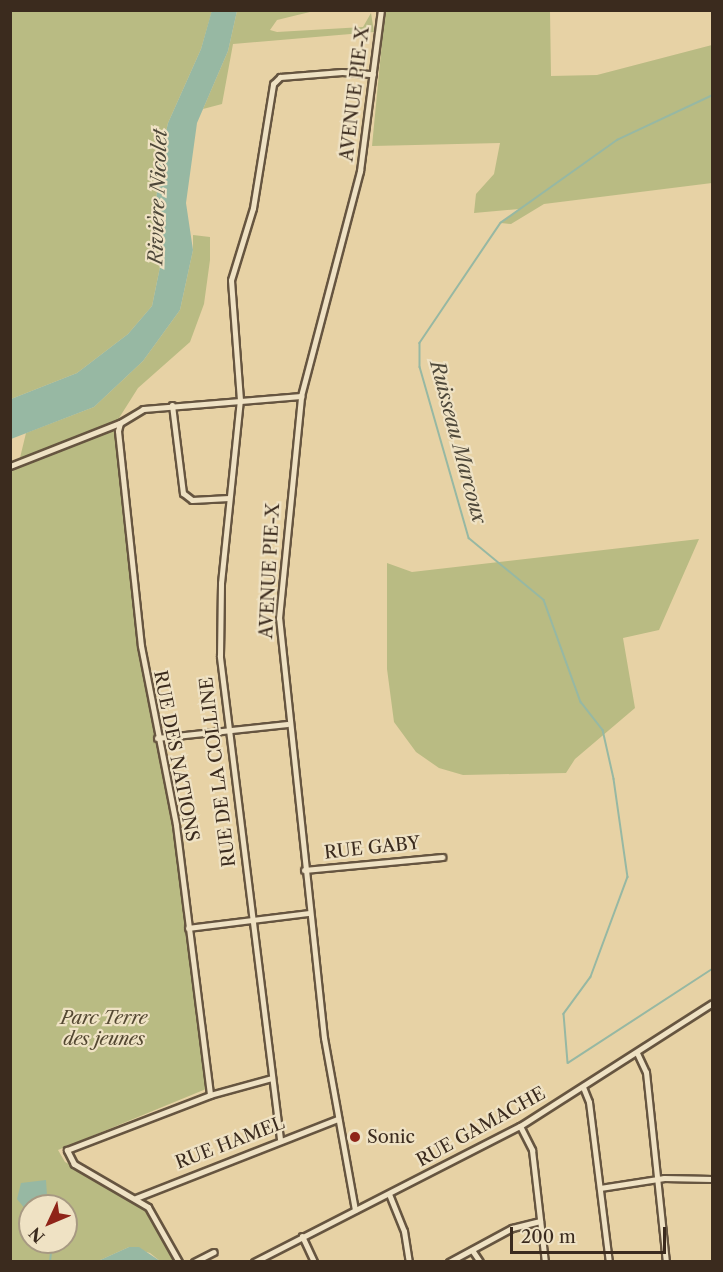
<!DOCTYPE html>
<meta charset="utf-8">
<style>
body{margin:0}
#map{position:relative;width:723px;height:1272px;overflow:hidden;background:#e7d2a5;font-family:"Libre Caslon Text",serif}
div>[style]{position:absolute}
.green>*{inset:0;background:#b9bb83}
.water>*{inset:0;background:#97b8a3}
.stream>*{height:1.5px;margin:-0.75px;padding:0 0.75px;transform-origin:0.75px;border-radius:0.75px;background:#97b8a3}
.roads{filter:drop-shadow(2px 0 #665540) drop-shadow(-2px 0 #665540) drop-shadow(0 2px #665540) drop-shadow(0 -2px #665540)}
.minor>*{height:5px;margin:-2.5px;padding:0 2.5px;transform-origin:2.5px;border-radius:2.5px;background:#efe2c4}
.dots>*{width:16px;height:16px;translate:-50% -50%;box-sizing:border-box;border:3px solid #efe2c4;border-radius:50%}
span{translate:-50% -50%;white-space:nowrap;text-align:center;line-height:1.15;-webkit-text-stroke:4.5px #efe2c4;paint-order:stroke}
.street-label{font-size:18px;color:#3b2b1e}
.park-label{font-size:18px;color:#544832;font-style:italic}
.poi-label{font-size:18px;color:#3b2b1e}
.left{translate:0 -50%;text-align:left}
.water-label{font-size:20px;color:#4d4739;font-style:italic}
.frame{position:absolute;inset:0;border:12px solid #3b2b1e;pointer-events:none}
.north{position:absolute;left:18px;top:1194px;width:60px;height:60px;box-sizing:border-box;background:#efe2c4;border:2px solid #a79982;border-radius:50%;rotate:226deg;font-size:16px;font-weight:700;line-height:24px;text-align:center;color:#3b2b1e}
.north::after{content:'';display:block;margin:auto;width:21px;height:27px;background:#8f2418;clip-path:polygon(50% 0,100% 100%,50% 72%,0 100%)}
.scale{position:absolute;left:510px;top:1227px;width:156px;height:27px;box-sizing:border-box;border:3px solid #3b2b1e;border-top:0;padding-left:8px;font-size:18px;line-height:21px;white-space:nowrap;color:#3b2b1e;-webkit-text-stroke:4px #efe2c4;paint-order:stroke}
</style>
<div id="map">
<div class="green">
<div style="clip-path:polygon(10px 11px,212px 11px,201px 49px,168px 123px,159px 162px,156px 204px,161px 262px,152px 306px,128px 334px,77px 373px,11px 399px)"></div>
<div style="clip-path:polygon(237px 11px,314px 11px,277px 20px,270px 30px,277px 32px,363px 27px,371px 13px,374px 32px,233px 44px,222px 104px,203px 109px,228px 51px)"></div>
<div style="clip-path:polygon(385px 11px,550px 11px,551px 76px,597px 75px,712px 45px,712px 183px,544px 204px,511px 224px,501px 223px,519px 209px,474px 213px,476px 194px,494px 174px,500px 143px,372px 146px)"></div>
<div style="clip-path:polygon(evenodd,193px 235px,210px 237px,210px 260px,204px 304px,190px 342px,138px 388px,114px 426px,154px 733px,173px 824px,206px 1089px,58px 1150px,65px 1162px,150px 1206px,178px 1261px,160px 1261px,150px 1253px,129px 1247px,98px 1261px,12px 1262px,10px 466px,19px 462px,26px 433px,94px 407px,143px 361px,180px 310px,193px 250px,193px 235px,30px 1206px,66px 1206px,66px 1242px,30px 1242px,30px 1206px)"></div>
<div style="clip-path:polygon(699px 539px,659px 630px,623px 638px,635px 708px,575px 759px,566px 773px,463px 775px,439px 768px,416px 752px,394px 722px,387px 669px,387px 563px,412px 572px)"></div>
</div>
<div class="water">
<div style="clip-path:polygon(212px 10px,237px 11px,228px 51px,197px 123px,186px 203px,193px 250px,180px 310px,143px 361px,94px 407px,11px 439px,11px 399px,77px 373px,128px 334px,152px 306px,161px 262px,156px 204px,159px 162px,168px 123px,201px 49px)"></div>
<div style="clip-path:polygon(46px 1180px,47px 1196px,55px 1206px,30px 1206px,30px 1215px,17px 1199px,21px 1183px)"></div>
<div style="clip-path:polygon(129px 1247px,139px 1247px,160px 1261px,98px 1261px)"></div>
</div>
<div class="stream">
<div style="left:712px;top:96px;width:104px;rotate:154.9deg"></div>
<div style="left:618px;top:140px;width:143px;rotate:144.6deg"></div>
<div style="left:501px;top:223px;width:145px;rotate:124deg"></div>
<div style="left:420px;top:343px;width:24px;rotate:90deg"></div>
<div style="left:420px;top:367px;width:178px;rotate:74deg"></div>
<div style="left:469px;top:538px;width:97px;rotate:39.6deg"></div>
<div style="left:544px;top:600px;width:109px;rotate:70.1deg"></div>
<div style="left:581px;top:702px;width:36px;rotate:52deg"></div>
<div style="left:603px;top:730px;width:50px;rotate:77.3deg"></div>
<div style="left:614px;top:779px;width:99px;rotate:81.9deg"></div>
<div style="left:628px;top:877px;width:107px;rotate:110.3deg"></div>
<div style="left:591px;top:977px;width:46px;rotate:126.1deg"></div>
<div style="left:564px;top:1014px;width:49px;rotate:85.3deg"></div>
<div style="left:568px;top:1063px;width:172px;rotate:-33.1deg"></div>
<div style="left:50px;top:1262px;width:18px;rotate:-84deg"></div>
</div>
<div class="roads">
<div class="minor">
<div style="left:172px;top:405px;width:89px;rotate:82.9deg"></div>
<div style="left:183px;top:493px;width:11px;rotate:38deg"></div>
<div style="left:192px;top:500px;width:37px;rotate:-3deg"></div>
<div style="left:120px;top:423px;width:8px;rotate:104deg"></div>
<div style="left:118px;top:431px;width:216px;rotate:83.9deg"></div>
<div style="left:141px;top:646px;width:182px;rotate:78.9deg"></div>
<div style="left:176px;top:825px;width:272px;rotate:82.8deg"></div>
<div style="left:10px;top:466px;width:118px;rotate:-21.4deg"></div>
<div style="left:120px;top:423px;width:27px;rotate:-31deg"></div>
<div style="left:143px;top:409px;width:159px;rotate:-4.7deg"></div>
<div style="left:157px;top:738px;width:131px;rotate:-6.1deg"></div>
<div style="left:304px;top:870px;width:139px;rotate:-5.4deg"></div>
<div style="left:188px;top:928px;width:122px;rotate:-7.1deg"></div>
<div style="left:637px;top:1053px;width:21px;rotate:65deg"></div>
<div style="left:646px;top:1072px;width:191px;rotate:84deg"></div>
<div style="left:583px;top:1087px;width:16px;rotate:68deg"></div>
<div style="left:589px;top:1102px;width:161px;rotate:82.9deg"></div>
<div style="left:520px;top:1126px;width:27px;rotate:63deg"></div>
<div style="left:532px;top:1150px;width:113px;rotate:83.4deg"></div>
<div style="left:280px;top:1139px;width:487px;rotate:-97.1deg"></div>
<div style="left:220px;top:656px;width:73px;rotate:-89.2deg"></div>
<div style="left:221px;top:583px;width:184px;rotate:-84.1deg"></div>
<div style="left:240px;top:400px;width:120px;rotate:-94.3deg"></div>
<div style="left:231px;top:280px;width:75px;rotate:-73deg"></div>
<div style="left:253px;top:208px;width:126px;rotate:-80.8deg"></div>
<div style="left:273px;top:84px;width:10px;rotate:-45deg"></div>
<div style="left:280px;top:77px;width:62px;rotate:-4.6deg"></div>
<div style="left:342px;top:72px;width:31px;rotate:4deg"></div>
<div style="left:600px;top:1188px;width:65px;rotate:-8.9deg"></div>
<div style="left:664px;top:1178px;width:48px;rotate:1.2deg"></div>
<div style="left:389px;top:1194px;width:40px;rotate:68deg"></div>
<div style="left:404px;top:1231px;width:31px;rotate:81deg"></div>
<div style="left:136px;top:1198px;width:217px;rotate:-21.4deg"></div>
<div style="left:355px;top:1210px;width:175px;rotate:-100.2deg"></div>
<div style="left:324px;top:1038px;width:422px;rotate:-96.1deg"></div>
<div style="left:279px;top:618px;width:223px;rotate:-84.3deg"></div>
<div style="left:301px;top:396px;width:233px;rotate:-75.3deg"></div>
<div style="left:360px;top:171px;width:162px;rotate:-82.6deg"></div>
<div style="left:302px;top:1236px;width:29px;rotate:65deg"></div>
<div style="left:472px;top:1250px;width:14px;rotate:56deg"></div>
<div style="left:179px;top:1262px;width:63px;rotate:-119.4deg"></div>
<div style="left:148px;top:1207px;width:86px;rotate:-149.8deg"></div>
<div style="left:74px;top:1164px;width:16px;rotate:-117deg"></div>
<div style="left:67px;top:1150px;width:153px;rotate:-21deg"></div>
<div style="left:210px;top:1095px;width:64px;rotate:-15.3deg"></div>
<div style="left:194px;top:1262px;width:22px;rotate:-27deg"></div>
<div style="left:254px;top:1262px;width:299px;rotate:-27.1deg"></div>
<div style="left:520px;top:1126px;width:228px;rotate:-32.6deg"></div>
<div style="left:449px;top:1262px;width:72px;rotate:-28.4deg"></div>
<div style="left:512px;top:1228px;width:29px;rotate:-14deg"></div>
</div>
</div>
<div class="dots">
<div style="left:355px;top:1137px;background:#8f2418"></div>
</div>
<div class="street-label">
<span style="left:355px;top:94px;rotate:-83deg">AVENUE PIE-X</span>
<span style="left:270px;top:571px;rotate:-87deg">AVENUE PIE-X</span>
<span style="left:176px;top:756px;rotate:79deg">RUE DES NATIONS</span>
<span style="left:218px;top:772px;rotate:-97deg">RUE DE LA COLLINE</span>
<span style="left:372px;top:848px;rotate:-6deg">RUE GABY</span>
<span style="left:481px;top:1127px;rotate:-29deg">RUE GAMACHE</span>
<span style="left:230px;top:1143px;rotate:-21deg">RUE HAMEL</span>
</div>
<div class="park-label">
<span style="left:104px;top:1029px">Parc Terre<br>des jeunes</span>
</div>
<div class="poi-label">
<span class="left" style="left:367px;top:1137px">Sonic</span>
</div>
<div class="water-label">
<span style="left:158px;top:197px;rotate:-88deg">Rivière Nicolet</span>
<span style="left:458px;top:442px;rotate:75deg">Ruisseau Marcoux</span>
</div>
<div class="frame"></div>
<div class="north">N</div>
<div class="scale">200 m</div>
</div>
